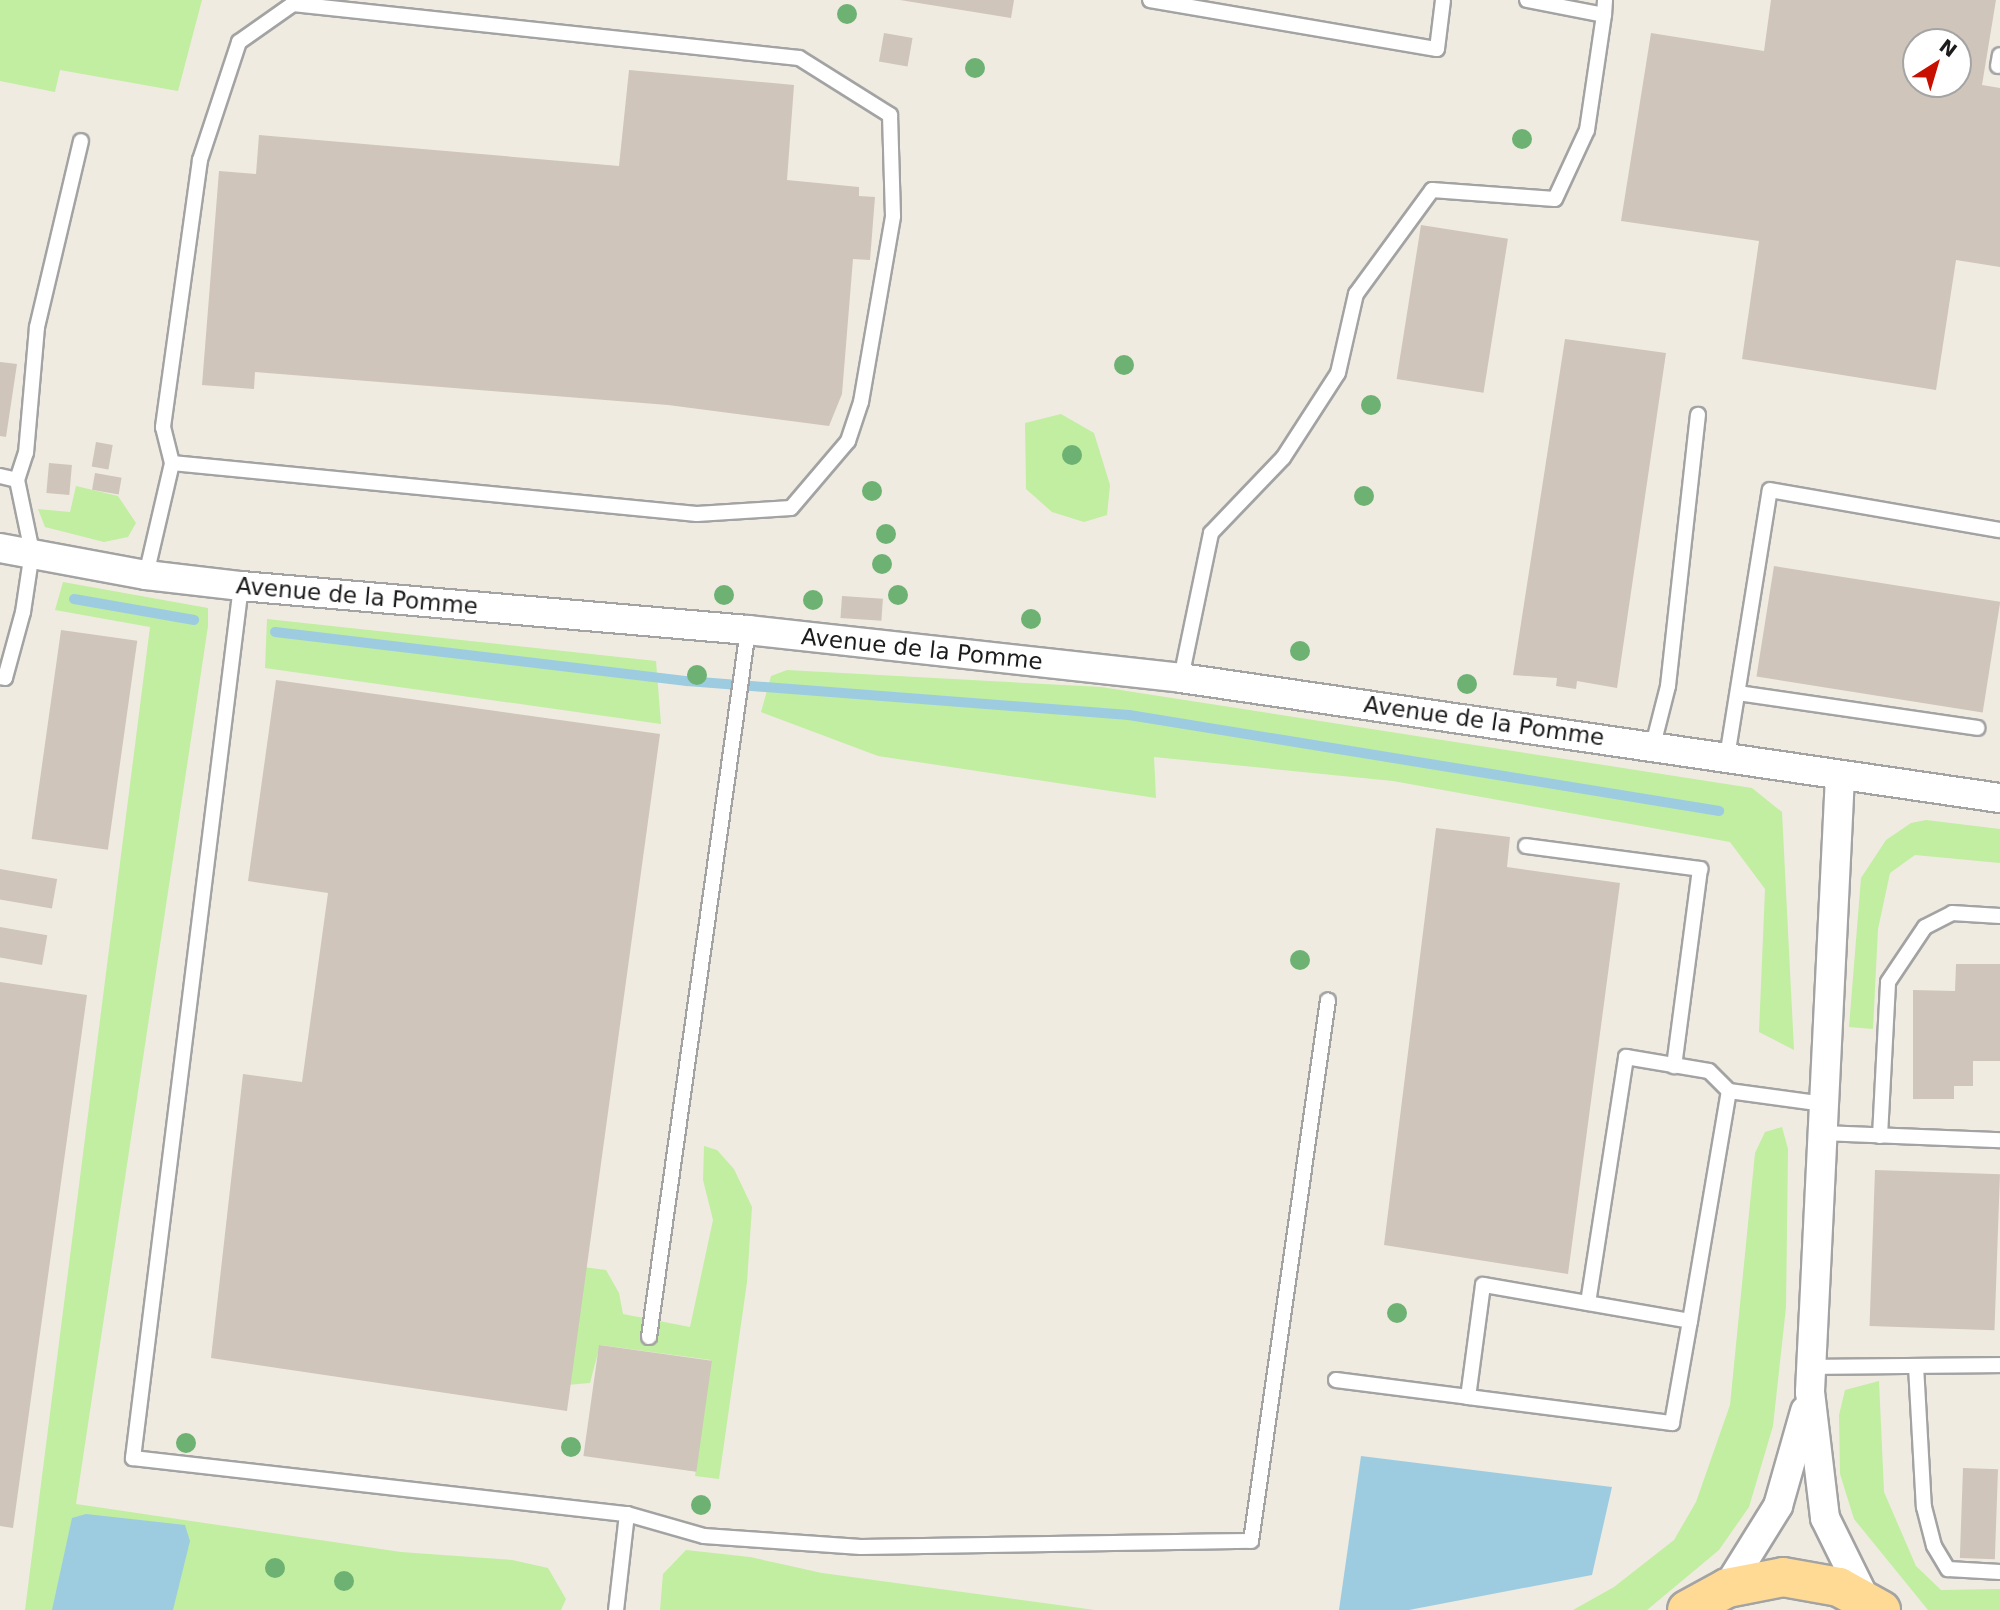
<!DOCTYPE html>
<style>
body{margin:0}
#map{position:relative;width:2000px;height:1610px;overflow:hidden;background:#efebe1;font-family:"DejaVu Sans",sans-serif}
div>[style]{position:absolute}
.grass>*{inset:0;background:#c1eea1}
.water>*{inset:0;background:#9dcce1}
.stream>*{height:10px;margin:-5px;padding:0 5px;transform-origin:5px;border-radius:5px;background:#9dcce1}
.building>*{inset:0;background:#cfc5ba;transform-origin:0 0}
.roads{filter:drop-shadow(2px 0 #a3a3a3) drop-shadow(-2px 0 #a3a3a3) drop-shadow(0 2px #a3a3a3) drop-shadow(0 -2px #a3a3a3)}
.service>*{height:14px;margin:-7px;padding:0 7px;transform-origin:7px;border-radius:7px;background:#fff}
.minor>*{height:28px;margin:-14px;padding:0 14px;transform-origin:14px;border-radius:14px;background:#fff}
.primary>*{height:38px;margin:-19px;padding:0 19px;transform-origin:19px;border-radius:19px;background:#ffda95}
.trees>*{width:20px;height:20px;margin:-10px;border-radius:50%;background:#6db272}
span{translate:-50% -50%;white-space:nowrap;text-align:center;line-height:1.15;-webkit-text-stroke:5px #fff;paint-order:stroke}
.street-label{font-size:23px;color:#1c1c1c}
.north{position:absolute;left:1902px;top:28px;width:70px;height:70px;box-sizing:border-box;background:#fff;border:2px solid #a4a4a4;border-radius:50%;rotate:37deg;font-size:19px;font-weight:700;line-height:28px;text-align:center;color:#1c1c1c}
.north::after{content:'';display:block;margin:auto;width:24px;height:32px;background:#c81000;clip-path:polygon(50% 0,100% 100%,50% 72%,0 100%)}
</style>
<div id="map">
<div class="grass">
<div style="clip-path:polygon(0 0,202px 0,178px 91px,60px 70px,55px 92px,0 81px)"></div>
<div style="clip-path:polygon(1061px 414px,1094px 433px,1110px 485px,1107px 515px,1084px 522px,1052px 512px,1026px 489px,1025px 423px)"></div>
<div style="clip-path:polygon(76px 486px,118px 496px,136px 523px,128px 537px,104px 542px,45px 527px,38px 509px,70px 512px)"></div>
<div style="clip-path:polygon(63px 582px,208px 608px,208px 626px,76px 1504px,401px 1552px,512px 1560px,548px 1568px,566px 1599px,561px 1610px,25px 1610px,150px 627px,55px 610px)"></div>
<div style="clip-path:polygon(267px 619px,656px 661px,661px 724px,265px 668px)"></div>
<div style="clip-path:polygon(787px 670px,1101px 687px,1752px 788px,1782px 812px,1794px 1050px,1759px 1032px,1765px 889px,1730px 842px,1393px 781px,1154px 757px,1156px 798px,878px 756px,761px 712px,771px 676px)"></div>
<div style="clip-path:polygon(1926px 820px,2000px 829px,2000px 863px,1915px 855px,1890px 873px,1878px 929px,1873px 1029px,1849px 1027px,1861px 878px,1886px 840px,1911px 823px)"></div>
<div style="clip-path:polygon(1782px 1127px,1788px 1149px,1786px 1307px,1773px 1426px,1749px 1507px,1719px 1550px,1647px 1610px,1573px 1610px,1614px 1587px,1674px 1540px,1696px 1502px,1730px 1405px,1755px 1153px,1765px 1132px)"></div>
<div style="clip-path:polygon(704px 1146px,717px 1150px,734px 1169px,752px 1207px,747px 1282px,719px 1479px,695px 1476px,711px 1360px,600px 1345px,590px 1383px,567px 1385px,583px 1267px,606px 1270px,619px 1293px,623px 1314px,690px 1327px,713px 1220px,703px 1180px)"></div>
<div style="clip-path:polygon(1879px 1381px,1884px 1492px,1916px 1566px,1941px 1590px,2000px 1589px,2000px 1610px,1928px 1610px,1854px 1519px,1840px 1474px,1839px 1415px,1845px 1390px)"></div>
<div style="clip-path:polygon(686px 1550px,750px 1557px,822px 1573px,1095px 1610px,660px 1610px,663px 1574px)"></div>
</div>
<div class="water">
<div style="clip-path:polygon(1361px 1456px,1612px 1487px,1592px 1575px,1409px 1610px,1339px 1610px)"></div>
<div style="clip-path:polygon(86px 1514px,185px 1525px,190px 1541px,173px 1610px,52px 1610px,72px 1518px)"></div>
</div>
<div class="stream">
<div style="left:74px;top:599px;width:122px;rotate:9.9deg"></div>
<div style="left:275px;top:632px;width:415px;rotate:6.8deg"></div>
<div style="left:687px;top:681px;width:443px;rotate:4.4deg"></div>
<div style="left:1129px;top:715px;width:598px;rotate:9.24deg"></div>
</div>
<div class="building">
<div style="clip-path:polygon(900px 0,1014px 0,1011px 18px)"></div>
<div style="clip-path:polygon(evenodd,1771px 0,1996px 0,1982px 85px,2000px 88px,2000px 267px,1956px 260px,1936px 390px,1742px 359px,1759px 241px,1621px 221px,1651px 33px,1764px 51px,1771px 0,1916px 42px,1958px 42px,1958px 84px,1916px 84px,1916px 42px)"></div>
<div style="left:884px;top:33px;width:29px;height:29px;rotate:10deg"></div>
<div style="clip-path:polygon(629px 70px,794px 85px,787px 180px,859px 187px,859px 196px,875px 197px,870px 260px,853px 259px,842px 394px,829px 426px,668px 405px,255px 372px,254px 389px,202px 385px,219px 171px,256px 174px,259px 135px,619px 166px)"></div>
<div style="left:1421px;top:225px;width:88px;height:156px;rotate:9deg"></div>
<div style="clip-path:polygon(1565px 339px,1666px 353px,1617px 688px,1577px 681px,1576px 689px,1556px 686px,1557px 678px,1513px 675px)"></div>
<div style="clip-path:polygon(0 362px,17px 364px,6px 437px,0 436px)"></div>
<div style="left:96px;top:442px;width:17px;height:25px;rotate:10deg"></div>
<div style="left:49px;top:463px;width:23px;height:30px;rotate:5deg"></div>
<div style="left:95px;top:473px;width:27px;height:17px;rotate:10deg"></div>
<div style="left:1774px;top:566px;width:229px;height:112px;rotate:9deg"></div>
<div style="left:842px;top:596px;width:41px;height:22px;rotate:4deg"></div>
<div style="left:61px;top:630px;width:77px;height:211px;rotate:8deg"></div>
<div style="clip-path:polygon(276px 680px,660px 734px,567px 1411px,211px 1358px,243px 1074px,302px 1082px,328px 893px,248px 881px)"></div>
<div style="clip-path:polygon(1436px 828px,1510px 837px,1507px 867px,1620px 883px,1568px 1274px,1384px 1245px)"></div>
<div style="left:0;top:869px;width:58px;height:30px;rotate:10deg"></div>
<div style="left:0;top:927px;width:48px;height:30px;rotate:10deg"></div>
<div style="clip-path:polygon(1956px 964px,2000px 964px,2000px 1061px,1973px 1061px,1973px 1086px,1954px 1086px,1954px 1099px,1913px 1099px,1913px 990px,1955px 991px)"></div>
<div style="clip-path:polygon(0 982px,87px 995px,13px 1528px,0 1526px)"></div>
<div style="left:1875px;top:1170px;width:125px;height:156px;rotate:2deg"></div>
<div style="left:599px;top:1345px;width:114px;height:112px;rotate:8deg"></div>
<div style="left:1963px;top:1468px;width:35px;height:90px;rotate:2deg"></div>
</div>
<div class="roads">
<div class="service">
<div style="left:1150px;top:0;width:291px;rotate:9.7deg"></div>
<div style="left:1437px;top:49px;width:49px;rotate:-83deg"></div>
<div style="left:1527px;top:0;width:78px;rotate:11deg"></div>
<div style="left:1604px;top:15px;width:15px;rotate:-86deg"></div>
<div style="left:1998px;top:66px;width:11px;rotate:-80deg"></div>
<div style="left:0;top:476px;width:17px;rotate:13deg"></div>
<div style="left:17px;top:480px;width:74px;rotate:78.2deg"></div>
<div style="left:32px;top:552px;width:61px;rotate:98.5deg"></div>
<div style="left:23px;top:612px;width:68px;rotate:105.3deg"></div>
<div style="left:5px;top:678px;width:5px;rotate:-169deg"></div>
<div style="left:17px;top:480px;width:28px;rotate:-72deg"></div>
<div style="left:26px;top:453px;width:126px;rotate:-85deg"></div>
<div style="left:37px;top:327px;width:191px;rotate:-76.7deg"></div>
<div style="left:146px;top:575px;width:115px;rotate:-76.9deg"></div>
<div style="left:172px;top:463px;width:527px;rotate:5.55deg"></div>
<div style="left:697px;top:514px;width:94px;rotate:-3.7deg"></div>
<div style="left:791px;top:508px;width:88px;rotate:-49.6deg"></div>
<div style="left:848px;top:441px;width:41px;rotate:-71.6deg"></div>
<div style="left:861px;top:402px;width:189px;rotate:-80.2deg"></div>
<div style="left:893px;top:216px;width:101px;rotate:-91.7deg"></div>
<div style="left:890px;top:115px;width:107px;rotate:-147.9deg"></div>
<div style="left:799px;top:58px;width:509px;rotate:-173.91deg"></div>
<div style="left:293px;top:4px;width:66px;rotate:144.9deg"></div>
<div style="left:239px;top:42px;width:124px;rotate:108.3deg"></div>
<div style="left:200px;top:160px;width:270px;rotate:97.9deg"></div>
<div style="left:163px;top:427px;width:37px;rotate:76deg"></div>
<div style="left:241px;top:586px;width:879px;rotate:97.06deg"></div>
<div style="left:133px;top:1458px;width:497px;rotate:6.5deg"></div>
<div style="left:627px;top:1514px;width:97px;rotate:96.5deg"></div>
<div style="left:1181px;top:678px;width:148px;rotate:-78.3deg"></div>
<div style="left:1211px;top:533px;width:104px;rotate:-46.2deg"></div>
<div style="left:1283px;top:458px;width:101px;rotate:-57.1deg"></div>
<div style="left:1338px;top:373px;width:81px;rotate:-77.2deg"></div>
<div style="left:1356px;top:294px;width:129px;rotate:-53.8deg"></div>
<div style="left:1432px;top:190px;width:123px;rotate:4.2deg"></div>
<div style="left:1555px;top:199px;width:76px;rotate:-65.1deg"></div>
<div style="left:1587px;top:130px;width:116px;rotate:-81.6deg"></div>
<div style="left:1738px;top:693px;width:242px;rotate:8.3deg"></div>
<div style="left:1653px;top:745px;width:61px;rotate:-75.7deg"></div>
<div style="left:1668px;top:686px;width:273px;rotate:-83.7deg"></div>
<div style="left:1727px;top:757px;width:270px;rotate:-80.9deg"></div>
<div style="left:1770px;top:490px;width:233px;rotate:9.9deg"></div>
<div style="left:1526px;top:846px;width:176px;rotate:7.5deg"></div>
<div style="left:1700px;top:869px;width:199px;rotate:97.5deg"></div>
<div style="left:1823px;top:1133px;width:177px;rotate:2.3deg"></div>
<div style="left:1880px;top:1136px;width:154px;rotate:-87deg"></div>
<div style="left:1888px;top:982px;width:66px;rotate:-56.1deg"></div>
<div style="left:1925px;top:927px;width:30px;rotate:-27deg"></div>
<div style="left:1952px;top:913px;width:48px;rotate:3.6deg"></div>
<div style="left:1588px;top:1303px;width:249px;rotate:-81.2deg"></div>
<div style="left:1626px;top:1057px;width:84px;rotate:9.6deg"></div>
<div style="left:1709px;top:1071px;width:28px;rotate:45deg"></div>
<div style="left:1729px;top:1091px;width:96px;rotate:7.8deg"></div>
<div style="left:1690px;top:1321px;width:210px;rotate:-170.1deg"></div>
<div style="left:1483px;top:1285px;width:113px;rotate:97.6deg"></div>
<div style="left:1468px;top:1397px;width:206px;rotate:7.3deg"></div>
<div style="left:1672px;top:1423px;width:104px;rotate:-80deg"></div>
<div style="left:1690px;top:1321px;width:233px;rotate:-80.4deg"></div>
<div style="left:649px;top:1337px;width:714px;rotate:-82.03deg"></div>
<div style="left:1916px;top:1366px;width:141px;rotate:86.8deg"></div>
<div style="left:1924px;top:1507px;width:40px;rotate:75.6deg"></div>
<div style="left:1934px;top:1546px;width:27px;rotate:59deg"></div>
<div style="left:1948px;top:1569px;width:52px;rotate:3.3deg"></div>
<div style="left:1811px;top:1367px;width:189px;rotate:-0.6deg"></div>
<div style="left:1336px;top:1380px;width:133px;rotate:7.3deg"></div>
<div style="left:627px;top:1514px;width:80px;rotate:15.9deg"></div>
<div style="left:704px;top:1536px;width:157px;rotate:4deg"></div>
<div style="left:861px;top:1547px;width:390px;rotate:-0.9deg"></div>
<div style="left:1251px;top:1541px;width:546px;rotate:-81.9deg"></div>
</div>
<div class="minor">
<div style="left:0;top:548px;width:148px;rotate:10.5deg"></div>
<div style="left:146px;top:575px;width:96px;rotate:6.6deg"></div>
<div style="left:241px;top:586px;width:509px;rotate:4.96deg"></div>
<div style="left:748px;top:630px;width:436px;rotate:6.3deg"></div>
<div style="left:1181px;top:678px;width:828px;rotate:8.34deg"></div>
<div style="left:1840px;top:776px;width:617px;rotate:92.79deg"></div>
<div style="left:1810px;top:1392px;width:127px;rotate:83.2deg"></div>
<div style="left:1825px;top:1518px;width:90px;rotate:63.7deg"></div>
<div style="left:1727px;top:1588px;width:97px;rotate:-58.1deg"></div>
<div style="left:1778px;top:1506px;width:99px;rotate:-74.1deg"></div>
</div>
<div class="primary">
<div style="left:1687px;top:1610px;width:46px;rotate:-28.8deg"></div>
<div style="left:1727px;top:1588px;width:57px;rotate:-11.1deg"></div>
<div style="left:1783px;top:1577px;width:57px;rotate:10.1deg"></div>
<div style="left:1839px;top:1587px;width:48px;rotate:28.7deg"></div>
</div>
</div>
<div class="trees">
<div style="left:847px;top:14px"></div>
<div style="left:975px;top:68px"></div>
<div style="left:1522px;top:139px"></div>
<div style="left:1124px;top:365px"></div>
<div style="left:1371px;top:405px"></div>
<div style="left:1072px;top:455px"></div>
<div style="left:872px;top:491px"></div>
<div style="left:1364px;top:496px"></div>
<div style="left:886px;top:534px"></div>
<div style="left:882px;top:564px"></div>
<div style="left:724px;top:595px"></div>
<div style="left:898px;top:595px"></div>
<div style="left:813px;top:600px"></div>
<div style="left:1031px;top:619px"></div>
<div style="left:1300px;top:651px"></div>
<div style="left:697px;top:675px"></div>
<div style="left:1467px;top:684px"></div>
<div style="left:1300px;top:960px"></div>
<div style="left:1397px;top:1313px"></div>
<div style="left:186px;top:1443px"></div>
<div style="left:571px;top:1447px"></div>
<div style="left:701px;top:1505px"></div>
<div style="left:275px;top:1568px"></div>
<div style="left:344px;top:1581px"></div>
</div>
<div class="street-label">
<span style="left:357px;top:596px;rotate:5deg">Avenue de la Pomme</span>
<span style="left:922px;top:649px;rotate:6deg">Avenue de la Pomme</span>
<span style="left:1484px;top:721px;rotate:8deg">Avenue de la Pomme</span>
</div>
<div class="north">N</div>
</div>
